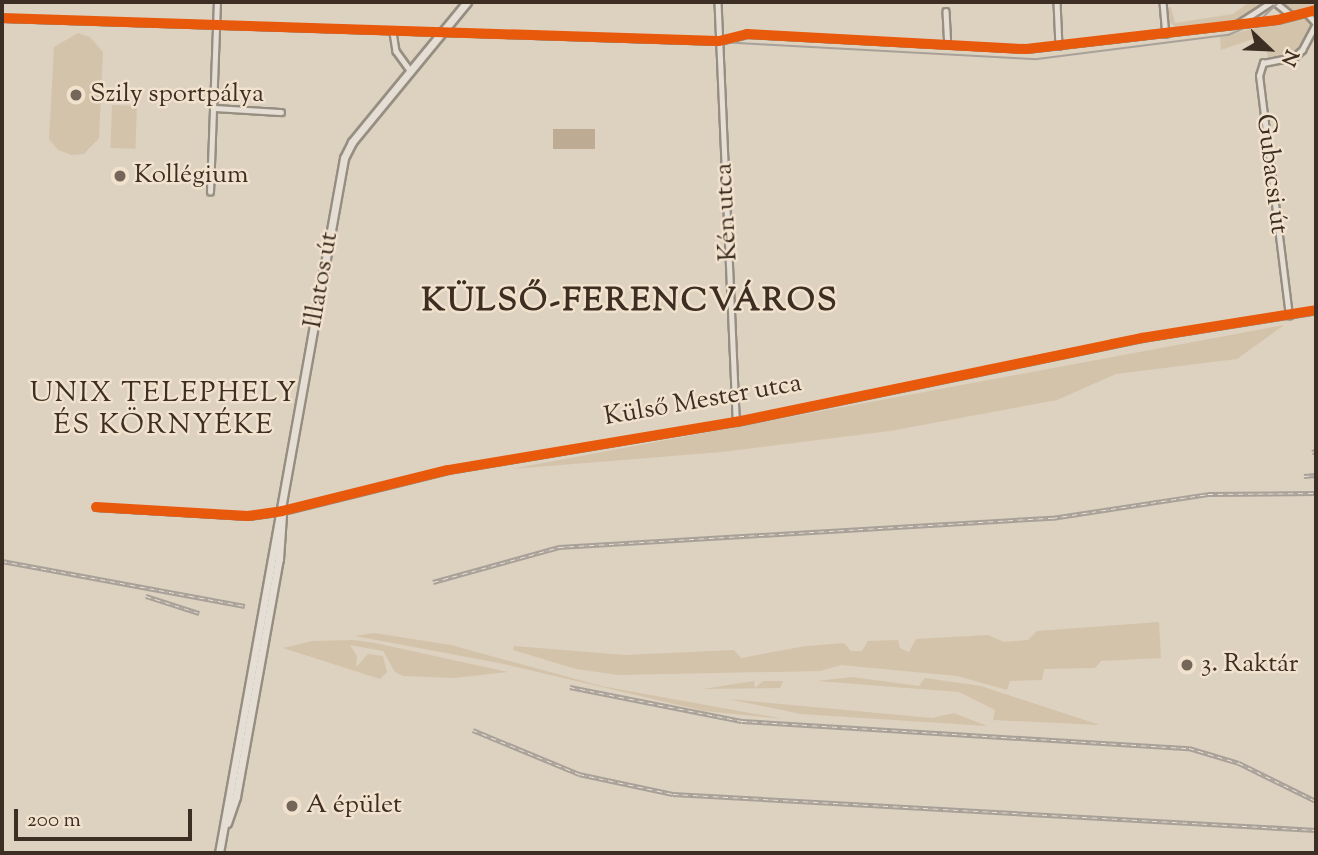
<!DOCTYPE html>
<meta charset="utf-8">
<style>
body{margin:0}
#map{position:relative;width:1318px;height:855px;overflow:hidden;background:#ddd1bf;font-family:"Sorts Mill Goudy",serif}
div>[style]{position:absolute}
.green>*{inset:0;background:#d4c3ab;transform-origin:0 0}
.water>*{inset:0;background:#bdab94;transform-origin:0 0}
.roads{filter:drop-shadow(2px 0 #978e82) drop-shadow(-2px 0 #978e82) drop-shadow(0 2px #978e82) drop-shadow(0 -2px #978e82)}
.street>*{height:4.5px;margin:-2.25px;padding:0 2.25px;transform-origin:2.25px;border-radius:2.25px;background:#e4ded5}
.secondary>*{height:7px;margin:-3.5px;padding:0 3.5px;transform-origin:3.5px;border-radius:3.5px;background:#e4ded5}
.tram>*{height:2px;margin:-1px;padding:0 1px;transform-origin:1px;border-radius:1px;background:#a8a19a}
.rail>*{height:4.5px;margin-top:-2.25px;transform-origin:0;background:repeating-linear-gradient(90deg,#f1e2cd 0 5px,#a8a19a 0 10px);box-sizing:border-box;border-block:2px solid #a8a19a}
.cycleway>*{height:10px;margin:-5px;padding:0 5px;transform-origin:5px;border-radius:5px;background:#e8590c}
.dots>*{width:19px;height:19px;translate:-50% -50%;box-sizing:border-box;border:4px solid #f1e2cd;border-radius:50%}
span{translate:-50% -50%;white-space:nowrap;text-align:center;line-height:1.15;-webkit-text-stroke:5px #f1e2cd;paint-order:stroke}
.poi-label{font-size:26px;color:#3c2e22}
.left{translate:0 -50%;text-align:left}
.street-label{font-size:26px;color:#3c2e22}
.neighbourhood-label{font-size:28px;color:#3c2e22;letter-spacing:2px}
.district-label{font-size:33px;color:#3c2e22;font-weight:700;letter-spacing:2px}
.frame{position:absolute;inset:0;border:4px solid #3c2e22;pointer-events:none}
.north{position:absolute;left:1234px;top:14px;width:70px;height:70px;-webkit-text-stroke:5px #f1e2cd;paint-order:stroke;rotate:113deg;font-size:19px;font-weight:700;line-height:28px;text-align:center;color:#3c2e22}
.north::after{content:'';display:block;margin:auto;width:24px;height:32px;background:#3c2e22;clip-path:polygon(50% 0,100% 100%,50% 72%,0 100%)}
.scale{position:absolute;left:14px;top:809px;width:178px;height:32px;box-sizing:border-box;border:4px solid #3c2e22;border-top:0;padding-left:9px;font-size:21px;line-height:24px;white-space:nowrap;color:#3c2e22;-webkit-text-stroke:5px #f1e2cd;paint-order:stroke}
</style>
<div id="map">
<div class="green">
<div style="clip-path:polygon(1249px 2px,1267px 2px,1233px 21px,1176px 28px,1166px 18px,1167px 8px,1171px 7px,1175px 23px,1233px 14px)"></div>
<div style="clip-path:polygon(1281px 2px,1316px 2px,1316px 6px,1291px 12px)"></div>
<div style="clip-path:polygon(1300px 17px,1310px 19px,1312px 26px,1293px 54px,1268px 57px,1265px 43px,1256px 38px,1221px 50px,1220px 37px)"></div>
<div style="clip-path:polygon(78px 33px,90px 37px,103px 52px,99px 138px,84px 154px,72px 155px,58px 150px,49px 139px,54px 47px)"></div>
<div style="left:112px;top:105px;width:25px;height:43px;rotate:2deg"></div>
<div style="clip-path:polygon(1284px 325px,1237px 359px,1116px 374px,1057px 400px,890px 431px,722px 452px,511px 469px)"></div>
<div style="clip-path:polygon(1159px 622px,1161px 658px,1101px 661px,1095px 668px,1044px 669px,1042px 680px,1010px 681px,1007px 690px,957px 676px,841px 665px,820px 671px,618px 675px,576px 669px,513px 650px,514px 646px,625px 655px,734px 650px,741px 658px,806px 646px,844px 643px,851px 651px,862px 651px,868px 641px,898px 640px,900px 648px,909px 652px,916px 639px,988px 635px,1004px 642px,1028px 640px,1037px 631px)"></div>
<div style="clip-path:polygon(374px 633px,451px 645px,601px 686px,784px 719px,704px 711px,499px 663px,355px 636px)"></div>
<div style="clip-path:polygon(354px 640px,375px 643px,508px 672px,454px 678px,403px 676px,395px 672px,383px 651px,350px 645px,357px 656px,356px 667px,368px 654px,383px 656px,387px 672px,380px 679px,283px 648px,312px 641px)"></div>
<div style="clip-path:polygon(852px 677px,919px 686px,925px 678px,981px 686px,1100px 725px,993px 720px,995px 710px,959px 692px,817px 681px)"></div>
<div style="clip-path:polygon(754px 681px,755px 688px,763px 681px,783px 681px,780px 688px,703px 689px)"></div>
<div style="clip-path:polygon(728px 699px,932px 718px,954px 713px,987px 726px,801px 714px)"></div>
</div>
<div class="water">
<div style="left:595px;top:129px;width:20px;height:42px;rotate:90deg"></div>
</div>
<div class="roads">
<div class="street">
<div style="left:718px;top:2px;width:420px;rotate:87.5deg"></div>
<div style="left:1057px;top:2px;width:44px;rotate:87.4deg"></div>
<div style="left:1163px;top:2px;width:32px;rotate:85deg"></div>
<div style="left:1275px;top:2px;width:22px;rotate:39deg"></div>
<div style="left:946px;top:11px;width:34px;rotate:87deg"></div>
<div style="left:2px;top:18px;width:717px;rotate:1.84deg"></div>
<div style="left:719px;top:41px;width:29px;rotate:-14deg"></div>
<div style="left:747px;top:34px;width:279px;rotate:3.1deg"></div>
<div style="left:1026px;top:49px;width:253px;rotate:-6.6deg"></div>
<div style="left:1277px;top:20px;width:40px;rotate:-14.4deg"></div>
<div style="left:1239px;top:23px;width:38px;rotate:-33deg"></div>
<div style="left:393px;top:32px;width:19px;rotate:81deg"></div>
<div style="left:396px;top:51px;width:24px;rotate:54deg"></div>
<div style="left:213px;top:108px;width:68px;rotate:3.4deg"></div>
<div style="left:210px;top:192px;width:190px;rotate:-87.9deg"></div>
<div style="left:1289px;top:316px;width:242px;rotate:-97.1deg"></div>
<div style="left:1259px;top:76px;width:14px;rotate:-73deg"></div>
<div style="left:1263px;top:63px;width:32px;rotate:-11deg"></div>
<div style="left:1294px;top:57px;width:11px;rotate:-41deg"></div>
<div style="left:1302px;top:50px;width:30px;rotate:-62deg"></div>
<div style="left:1316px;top:24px;width:13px;rotate:-132deg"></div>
<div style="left:96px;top:507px;width:152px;rotate:3.4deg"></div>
<div style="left:248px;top:516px;width:34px;rotate:-8deg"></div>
<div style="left:282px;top:511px;width:171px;rotate:-13.9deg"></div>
<div style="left:448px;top:470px;width:292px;rotate:-9.5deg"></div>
<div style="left:736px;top:422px;width:415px;rotate:-11.7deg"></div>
<div style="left:1142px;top:338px;width:176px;rotate:-9.1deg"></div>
</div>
<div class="secondary">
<div style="left:227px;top:823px;width:28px;rotate:-71deg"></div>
<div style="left:236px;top:797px;width:242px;rotate:-79.8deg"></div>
<div style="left:279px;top:559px;width:44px;rotate:-86.1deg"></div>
<div style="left:219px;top:853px;width:706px;rotate:-79.8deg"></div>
<div style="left:344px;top:158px;width:18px;rotate:-63deg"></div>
<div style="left:352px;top:142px;width:181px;rotate:-50.6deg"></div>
</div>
</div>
<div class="tram">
<div style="left:2px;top:20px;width:717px;rotate:1.76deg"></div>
<div style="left:719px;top:42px;width:318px;rotate:3.1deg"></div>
<div style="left:1037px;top:59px;width:193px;rotate:-7.2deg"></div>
<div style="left:1228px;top:35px;width:33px;rotate:-23deg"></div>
<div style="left:1258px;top:22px;width:29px;rotate:-44deg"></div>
</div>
<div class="rail">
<div style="left:1312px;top:452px;width:4px;rotate:-14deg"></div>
<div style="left:1304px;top:476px;width:12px;rotate:-5deg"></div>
<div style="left:2px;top:561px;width:247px;rotate:10.5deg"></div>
<div style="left:433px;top:582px;width:131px;rotate:-15.5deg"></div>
<div style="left:559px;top:547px;width:494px;rotate:-3.4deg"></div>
<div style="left:1052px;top:518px;width:158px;rotate:-8.7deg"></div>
<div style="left:1208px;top:494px;width:108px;rotate:-0.5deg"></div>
<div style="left:146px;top:596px;width:56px;rotate:17.8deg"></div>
<div style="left:570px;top:687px;width:175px;rotate:11.2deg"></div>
<div style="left:742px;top:721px;width:448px;rotate:3.5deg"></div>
<div style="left:1189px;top:748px;width:52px;rotate:16.7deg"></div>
<div style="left:1239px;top:763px;width:86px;rotate:26.3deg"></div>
<div style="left:473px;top:730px;width:115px;rotate:22.5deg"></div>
<div style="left:579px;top:774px;width:96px;rotate:12deg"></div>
<div style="left:673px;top:794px;width:644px;rotate:3.2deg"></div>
</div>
<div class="cycleway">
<div style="left:2px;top:18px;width:717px;rotate:1.84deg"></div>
<div style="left:719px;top:41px;width:29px;rotate:-14deg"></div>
<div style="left:747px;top:34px;width:279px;rotate:3.1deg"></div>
<div style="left:1026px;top:49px;width:253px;rotate:-6.6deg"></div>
<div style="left:1277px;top:20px;width:40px;rotate:-14.4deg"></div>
<div style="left:96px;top:507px;width:152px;rotate:3.4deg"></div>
<div style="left:248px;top:516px;width:34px;rotate:-8deg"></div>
<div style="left:282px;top:511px;width:171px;rotate:-13.9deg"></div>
<div style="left:448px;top:470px;width:292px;rotate:-9.5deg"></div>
<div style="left:736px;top:422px;width:415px;rotate:-11.7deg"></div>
<div style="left:1142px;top:338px;width:176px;rotate:-9.1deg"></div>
</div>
<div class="dots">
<div style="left:76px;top:95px;background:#746759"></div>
<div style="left:120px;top:176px;background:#746759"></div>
<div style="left:1187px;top:665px;background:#746759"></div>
<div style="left:292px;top:806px;background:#746759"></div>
</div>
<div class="poi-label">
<span class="left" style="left:90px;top:95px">Szily sportpálya</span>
<span class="left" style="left:134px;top:176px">Kollégium</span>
<span class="left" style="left:1201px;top:665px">3. Raktár</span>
<span class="left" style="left:306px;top:806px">A épület</span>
</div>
<div class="street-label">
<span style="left:1271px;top:174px;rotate:83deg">Gubacsi út</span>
<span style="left:727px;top:212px;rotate:-93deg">Kén utca</span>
<span style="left:322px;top:280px;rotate:-80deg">Illatos út</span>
<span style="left:703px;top:401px;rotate:-10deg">Külső Mester utca</span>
</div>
<div class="neighbourhood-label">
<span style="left:164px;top:410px">UNIX TELEPHELY<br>ÉS KÖRNYÉKE</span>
</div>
<div class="district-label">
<span style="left:630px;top:303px">KÜLSŐ-FERENCVÁROS</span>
</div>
<div class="frame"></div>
<div class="north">N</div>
<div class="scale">200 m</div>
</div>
